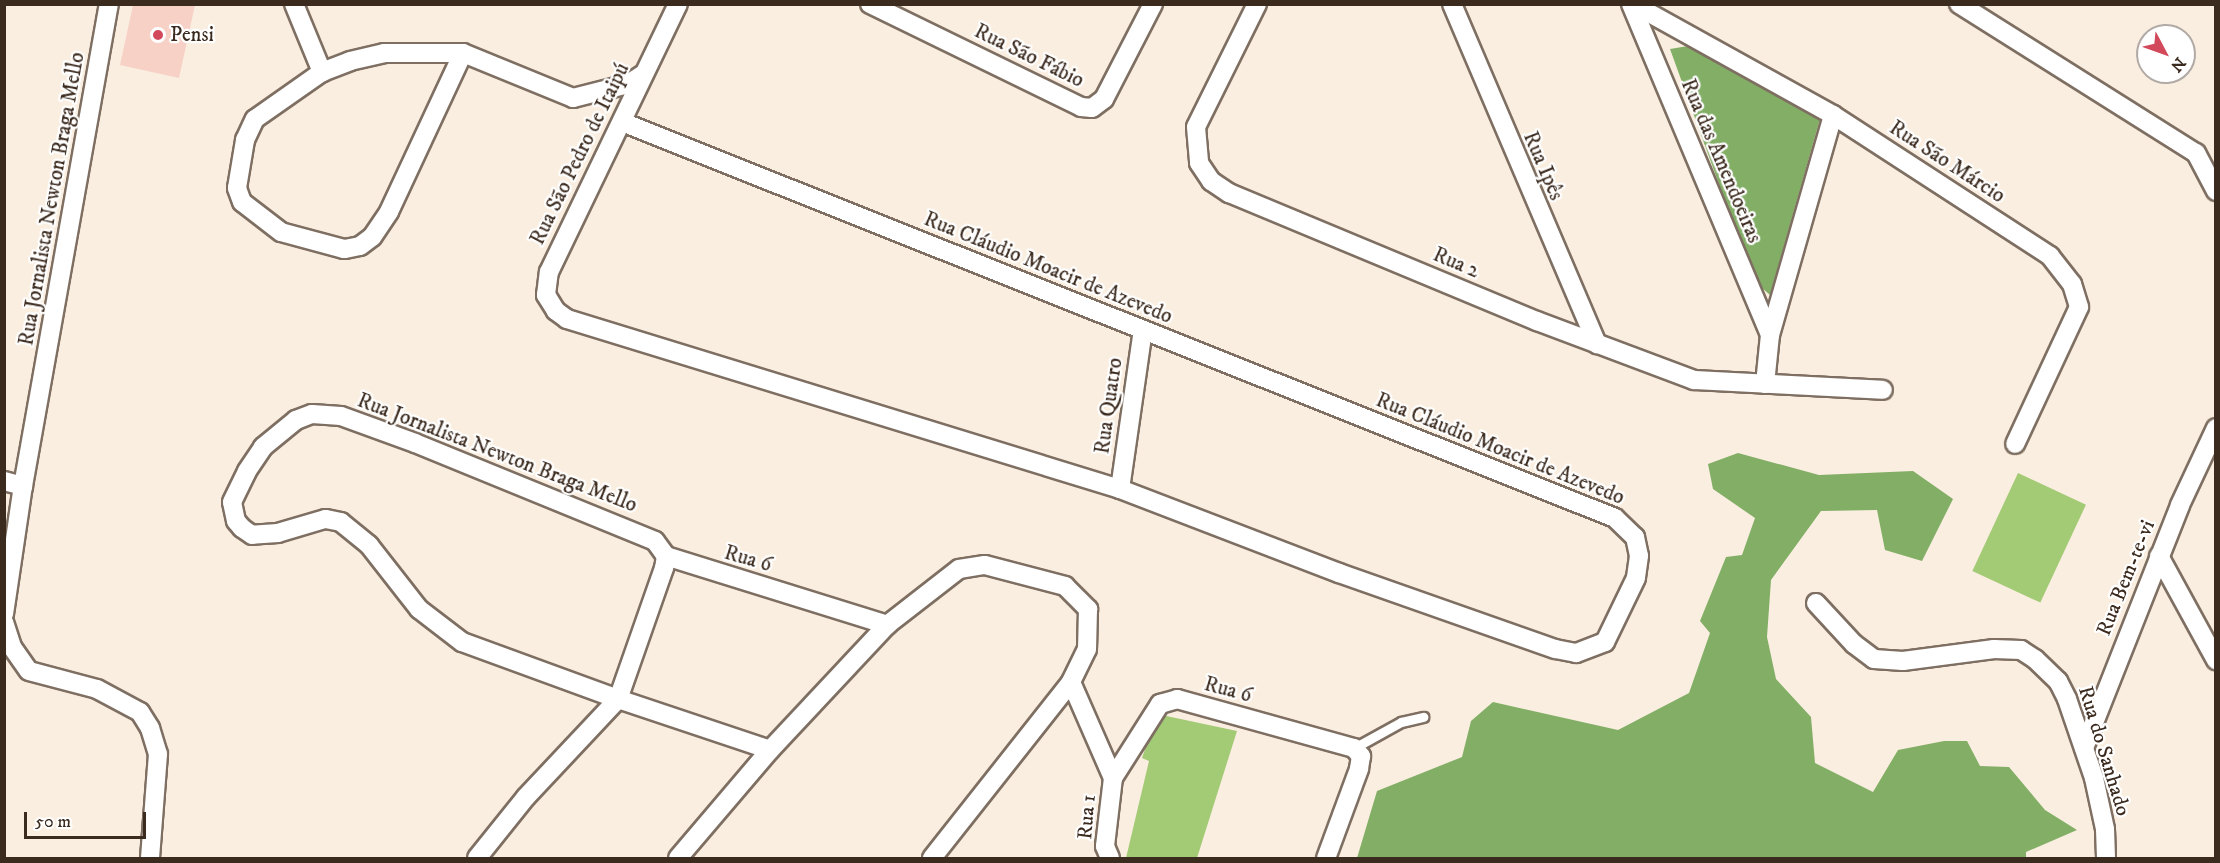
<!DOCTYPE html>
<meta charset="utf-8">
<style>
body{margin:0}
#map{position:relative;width:2220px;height:863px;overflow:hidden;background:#faeee0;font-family:"IM FELL DW Pica",serif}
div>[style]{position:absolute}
.built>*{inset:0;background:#f7d1c6}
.green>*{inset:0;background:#a3ca75;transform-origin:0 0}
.forest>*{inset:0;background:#82ae66}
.roads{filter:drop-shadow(2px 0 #7e6f62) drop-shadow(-2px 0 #7e6f62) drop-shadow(0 2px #7e6f62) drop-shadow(0 -2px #7e6f62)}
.service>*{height:9px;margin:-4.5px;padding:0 4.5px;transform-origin:4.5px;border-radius:4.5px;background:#fff}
.minor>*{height:18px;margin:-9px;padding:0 9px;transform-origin:9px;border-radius:9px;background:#fff}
.dots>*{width:16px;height:16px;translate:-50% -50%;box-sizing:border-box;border:3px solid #fff;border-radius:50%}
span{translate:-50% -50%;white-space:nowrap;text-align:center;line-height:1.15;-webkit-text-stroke:4.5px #fff;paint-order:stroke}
.poi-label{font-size:21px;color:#3b2a1e}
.left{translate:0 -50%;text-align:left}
.street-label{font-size:21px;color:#3b2a1e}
.frame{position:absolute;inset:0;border:6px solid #3b2a1e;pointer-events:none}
.north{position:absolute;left:2136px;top:24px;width:60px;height:60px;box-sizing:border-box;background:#fff;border:2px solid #b1aaa5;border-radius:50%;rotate:131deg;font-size:16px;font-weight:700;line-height:24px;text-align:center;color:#3b2a1e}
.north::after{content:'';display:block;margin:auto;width:21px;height:27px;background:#d1495b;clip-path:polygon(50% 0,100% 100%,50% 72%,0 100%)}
.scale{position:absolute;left:24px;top:812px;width:122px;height:27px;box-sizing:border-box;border:3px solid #3b2a1e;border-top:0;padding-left:8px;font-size:18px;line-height:21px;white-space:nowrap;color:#3b2a1e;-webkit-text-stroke:4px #fff;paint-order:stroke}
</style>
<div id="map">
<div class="built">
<div style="clip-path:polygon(133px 5px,195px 5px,179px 78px,120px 65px)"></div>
</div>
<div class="green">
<div style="left:2018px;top:473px;width:75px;height:108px;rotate:25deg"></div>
<div style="clip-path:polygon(1157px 714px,1237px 731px,1197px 858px,1126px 858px,1149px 761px,1142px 758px)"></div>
</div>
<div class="forest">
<div style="clip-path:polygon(1688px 46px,1820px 119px,1770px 295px,1754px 281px,1670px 49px)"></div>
<div style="clip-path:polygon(1738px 453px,1819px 475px,1913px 471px,1953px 499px,1922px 561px,1885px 550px,1877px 510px,1821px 511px,1771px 580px,1767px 637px,1776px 679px,1811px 717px,1815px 763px,1873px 792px,1898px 750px,1944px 741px,1967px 741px,1980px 766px,2009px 767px,2045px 810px,2077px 830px,2026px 852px,2026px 858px,1357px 858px,1377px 791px,1462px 757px,1471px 721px,1493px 702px,1618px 730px,1689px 693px,1710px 633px,1700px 621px,1726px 557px,1742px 555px,1755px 518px,1713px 489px,1708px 464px)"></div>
</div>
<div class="roads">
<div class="service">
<div style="left:1354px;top:748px;width:54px;rotate:-29deg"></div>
<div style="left:1401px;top:722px;width:23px;rotate:-13deg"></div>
</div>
<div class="minor">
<div style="left:294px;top:4px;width:74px;rotate:67.6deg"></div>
<div style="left:870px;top:4px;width:235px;rotate:26deg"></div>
<div style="left:1081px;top:107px;width:11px;rotate:5deg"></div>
<div style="left:1092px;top:108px;width:15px;rotate:-37deg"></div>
<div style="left:1104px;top:99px;width:107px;rotate:-62.7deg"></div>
<div style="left:1257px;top:4px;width:137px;rotate:116.4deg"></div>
<div style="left:1196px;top:127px;width:36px;rotate:85deg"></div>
<div style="left:1199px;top:163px;width:22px;rotate:56deg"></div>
<div style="left:1211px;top:181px;width:22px;rotate:34deg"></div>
<div style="left:1229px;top:193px;width:334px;rotate:22.6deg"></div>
<div style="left:1537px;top:321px;width:168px;rotate:20.6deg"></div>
<div style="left:1694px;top:380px;width:189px;rotate:3deg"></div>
<div style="left:1452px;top:4px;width:370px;rotate:66.9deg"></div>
<div style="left:1631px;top:4px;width:359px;rotate:67.2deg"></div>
<div style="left:1633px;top:4px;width:229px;rotate:29deg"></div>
<div style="left:1833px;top:115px;width:259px;rotate:33deg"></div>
<div style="left:2050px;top:256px;width:36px;rotate:52deg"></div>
<div style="left:2072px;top:284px;width:24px;rotate:73deg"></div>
<div style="left:2079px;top:307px;width:151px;rotate:115deg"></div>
<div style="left:1959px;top:4px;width:280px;rotate:32.2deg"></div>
<div style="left:2196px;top:153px;width:43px;rotate:62.2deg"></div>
<div style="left:463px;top:53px;width:175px;rotate:115deg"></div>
<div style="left:389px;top:212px;width:30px;rotate:124deg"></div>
<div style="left:372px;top:237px;width:15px;rotate:143deg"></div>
<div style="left:360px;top:246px;width:16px;rotate:169deg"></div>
<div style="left:344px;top:249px;width:65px;rotate:-164.9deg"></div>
<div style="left:281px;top:232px;width:49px;rotate:-142.4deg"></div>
<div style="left:242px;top:202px;width:15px;rotate:-110deg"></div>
<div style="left:237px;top:188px;width:49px;rotate:-80.5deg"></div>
<div style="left:245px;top:140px;width:23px;rotate:-65deg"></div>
<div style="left:255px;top:119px;width:82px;rotate:-35deg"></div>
<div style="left:322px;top:72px;width:30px;rotate:-21deg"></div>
<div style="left:350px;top:61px;width:35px;rotate:-13deg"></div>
<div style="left:384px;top:53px;width:79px"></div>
<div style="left:463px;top:53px;width:119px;rotate:22.2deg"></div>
<div style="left:573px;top:98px;width:57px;rotate:-14.3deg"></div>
<div style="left:628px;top:84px;width:17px;rotate:-33deg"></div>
<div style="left:622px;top:122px;width:1069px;rotate:21.74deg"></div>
<div style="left:1615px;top:518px;width:28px;rotate:44deg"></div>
<div style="left:1635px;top:537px;width:19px;rotate:78deg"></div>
<div style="left:1639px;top:556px;width:22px;rotate:98deg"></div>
<div style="left:1636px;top:578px;width:71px;rotate:115.8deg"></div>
<div style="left:1605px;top:642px;width:31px;rotate:159deg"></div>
<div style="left:1576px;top:653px;width:21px;rotate:-169deg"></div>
<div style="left:1555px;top:649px;width:229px;rotate:-160.6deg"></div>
<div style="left:1339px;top:573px;width:235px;rotate:-159deg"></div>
<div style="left:1120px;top:489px;width:579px;rotate:-162.91deg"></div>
<div style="left:567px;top:319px;width:14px;rotate:-144deg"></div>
<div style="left:556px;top:311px;width:19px;rotate:-122deg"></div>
<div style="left:546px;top:295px;width:23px;rotate:-83deg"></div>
<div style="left:549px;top:272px;width:297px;rotate:-64.3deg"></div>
<div style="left:1765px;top:384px;width:49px;rotate:-84.2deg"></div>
<div style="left:1770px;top:335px;width:229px;rotate:-74deg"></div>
<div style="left:312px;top:414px;width:29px;rotate:4deg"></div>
<div style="left:341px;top:416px;width:79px;rotate:20deg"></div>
<div style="left:415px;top:443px;width:259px;rotate:22.2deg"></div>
<div style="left:655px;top:541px;width:19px;rotate:54deg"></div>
<div style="left:666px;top:556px;width:12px;rotate:99deg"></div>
<div style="left:664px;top:568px;width:139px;rotate:109.3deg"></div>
<div style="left:618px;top:699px;width:166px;rotate:-159.9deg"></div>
<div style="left:462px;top:642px;width:54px;rotate:-142.5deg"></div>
<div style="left:419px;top:609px;width:81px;rotate:-128deg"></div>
<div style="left:369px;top:545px;width:36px;rotate:-141deg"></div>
<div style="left:341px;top:522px;width:16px;rotate:-169deg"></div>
<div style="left:325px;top:519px;width:49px;rotate:163.4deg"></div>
<div style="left:278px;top:533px;width:26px;rotate:176deg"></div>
<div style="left:252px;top:535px;width:12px;rotate:-145deg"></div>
<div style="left:242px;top:528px;width:9px;rotate:-131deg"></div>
<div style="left:236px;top:521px;width:19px;rotate:-102deg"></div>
<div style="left:232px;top:502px;width:34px;rotate:-64deg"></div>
<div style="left:247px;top:471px;width:29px;rotate:-56deg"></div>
<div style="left:263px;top:447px;width:43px;rotate:-39.3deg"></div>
<div style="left:296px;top:420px;width:17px;rotate:-21deg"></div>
<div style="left:4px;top:481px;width:20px;rotate:15deg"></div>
<div style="left:1120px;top:489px;width:161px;rotate:-81.8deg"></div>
<div style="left:666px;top:556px;width:232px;rotate:17.3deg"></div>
<div style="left:2159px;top:556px;width:119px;rotate:61.3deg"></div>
<div style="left:1816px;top:603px;width:56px;rotate:47.2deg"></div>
<div style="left:1854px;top:644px;width:25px;rotate:37deg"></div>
<div style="left:1874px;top:659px;width:29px;rotate:4deg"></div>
<div style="left:1903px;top:661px;width:92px;rotate:-7.5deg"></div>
<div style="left:1994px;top:649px;width:27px;rotate:2deg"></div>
<div style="left:2021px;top:650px;width:17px;rotate:33deg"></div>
<div style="left:2035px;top:659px;width:32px;rotate:44deg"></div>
<div style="left:2058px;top:681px;width:20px;rotate:63deg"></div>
<div style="left:2067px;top:699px;width:83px;rotate:71.1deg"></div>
<div style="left:2094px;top:778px;width:52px;rotate:77.8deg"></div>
<div style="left:2105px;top:829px;width:29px;rotate:88deg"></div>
<div style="left:4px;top:614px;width:129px;rotate:-81.6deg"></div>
<div style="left:23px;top:486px;width:490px;rotate:-79.9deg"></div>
<div style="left:4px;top:622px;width:26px;rotate:72deg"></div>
<div style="left:12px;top:647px;width:29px;rotate:55deg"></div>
<div style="left:29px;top:671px;width:70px;rotate:14.8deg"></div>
<div style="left:97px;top:689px;width:49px;rotate:28.1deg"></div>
<div style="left:140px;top:712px;width:19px;rotate:58deg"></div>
<div style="left:150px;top:728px;width:27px;rotate:73deg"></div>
<div style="left:158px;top:754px;width:104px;rotate:94.4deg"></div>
<div style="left:2084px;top:748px;width:261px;rotate:-68.4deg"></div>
<div style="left:2180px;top:505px;width:85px;rotate:-64.9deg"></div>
<div style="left:477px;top:858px;width:78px;rotate:-51.2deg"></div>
<div style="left:526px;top:797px;width:134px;rotate:-46.8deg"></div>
<div style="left:618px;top:699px;width:160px;rotate:18.5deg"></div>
<div style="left:678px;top:858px;width:142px;rotate:-49.6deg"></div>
<div style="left:770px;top:750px;width:171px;rotate:-46.9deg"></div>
<div style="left:887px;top:625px;width:91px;rotate:-37.9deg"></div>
<div style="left:959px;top:569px;width:26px;rotate:-9deg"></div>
<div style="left:985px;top:565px;width:83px;rotate:14.7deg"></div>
<div style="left:1065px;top:586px;width:33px;rotate:45deg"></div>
<div style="left:1088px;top:609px;width:40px;rotate:91.4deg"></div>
<div style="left:1087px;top:649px;width:37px;rotate:116deg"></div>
<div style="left:1071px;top:682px;width:105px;rotate:66.4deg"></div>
<div style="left:1113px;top:778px;width:88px;rotate:-57.6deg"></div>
<div style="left:1160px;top:704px;width:18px;rotate:-16deg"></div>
<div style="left:1177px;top:699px;width:184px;rotate:15.5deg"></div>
<div style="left:1354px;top:748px;width:11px;rotate:49deg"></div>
<div style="left:1361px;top:756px;width:13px;rotate:99deg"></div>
<div style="left:1359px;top:769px;width:95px;rotate:110.3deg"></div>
<div style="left:932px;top:858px;width:224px;rotate:-51.7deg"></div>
<div style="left:1110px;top:858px;width:13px;rotate:-113deg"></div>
<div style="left:1105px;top:846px;width:68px;rotate:-83.3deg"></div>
</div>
</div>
<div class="dots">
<div style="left:158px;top:35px;background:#d1495b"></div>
</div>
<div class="poi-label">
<span class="left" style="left:170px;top:35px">Pensi</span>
</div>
<div class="street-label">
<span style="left:1029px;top:56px;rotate:26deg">Rua São Fábio</span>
<span style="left:580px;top:154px;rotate:-64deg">Rua São Pedro de Itaipú</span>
<span style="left:1721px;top:161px;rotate:67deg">Rua das Amendoeiras</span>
<span style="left:1947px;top:162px;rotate:33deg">Rua São Márcio</span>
<span style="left:1543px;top:166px;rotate:67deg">Rua Ipês</span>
<span style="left:52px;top:199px;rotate:-80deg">Rua Jornalista Newton Braga Mello</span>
<span style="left:1456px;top:263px;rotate:23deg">Rua 2</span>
<span style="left:1048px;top:268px;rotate:22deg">Rua Cláudio Moacir de Azevedo</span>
<span style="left:1109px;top:406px;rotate:-82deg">Rua Quatro</span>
<span style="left:1500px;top:449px;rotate:22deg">Rua Cláudio Moacir de Azevedo</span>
<span style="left:497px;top:453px;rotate:21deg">Rua Jornalista Newton Braga Mello</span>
<span style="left:748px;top:559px;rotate:16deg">Rua 6</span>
<span style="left:2126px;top:578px;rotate:-68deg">Rua Bem-te-vi</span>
<span style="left:1228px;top:690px;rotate:15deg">Rua 6</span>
<span style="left:2104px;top:751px;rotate:73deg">Rua do Sanhado</span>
<span style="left:1087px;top:817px;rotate:-85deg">Rua 1</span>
</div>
<div class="frame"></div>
<div class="north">N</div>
<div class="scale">50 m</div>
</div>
